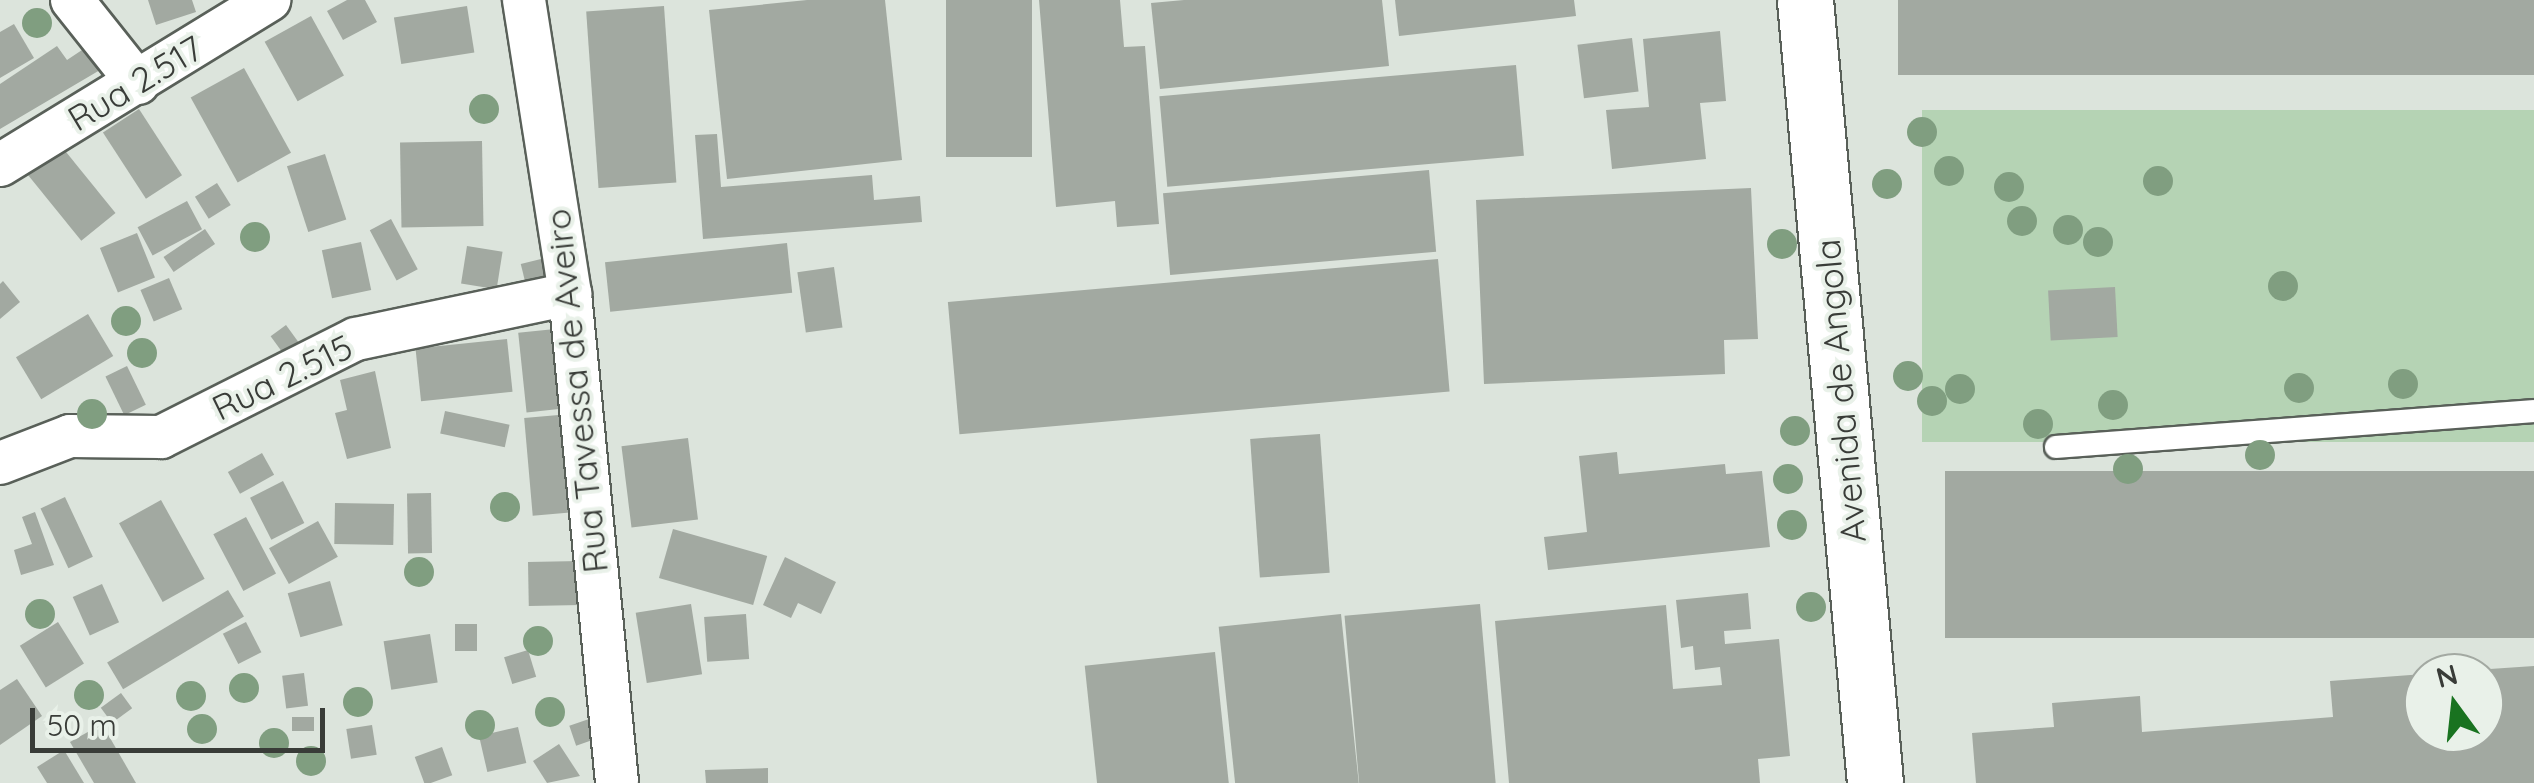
<!DOCTYPE html>
<style>
body{margin:0}
#map{position:relative;width:2534px;height:783px;overflow:hidden;background:#dce4dc;font-family:Quicksand,sans-serif}
div>[style]{position:absolute}
.green>*{inset:0;background:#b5d3b4;transform-origin:0 0}
.building>*{inset:0;background:#a2a9a1;transform-origin:0 0}
.roads{filter:drop-shadow(2px 0 #596059) drop-shadow(-2px 0 #596059) drop-shadow(0 2px #596059) drop-shadow(0 -2px #596059)}
.service>*{height:22px;margin:-11px;padding:0 11px;transform-origin:11px;border-radius:11px;background:#fff}
.minor>*{height:42px;margin:-21px;padding:0 21px;transform-origin:21px;border-radius:21px;background:#fff}
.secondary>*{height:55px;margin:-27.5px;padding:0 27.5px;transform-origin:27.5px;border-radius:27.5px;background:#fff}
.trees>*{width:30px;height:30px;margin:-15px;border-radius:50%;background:#809e80}
span{translate:-50% -50%;white-space:nowrap;text-align:center;line-height:1.15;-webkit-text-stroke:8px #e9f1e9;paint-order:stroke}
.street-label{font-size:35px;color:#393c38}
.north{position:absolute;left:2404px;top:653px;width:100px;height:100px;box-sizing:border-box;background:#e9f1e9;border:2px solid #a3a9a2;border-radius:50%;rotate:345deg;font-size:28px;font-weight:700;line-height:40px;text-align:center;color:#393c38}
.north::after{content:'';display:block;margin:auto;width:35px;height:45px;background:#197320;clip-path:polygon(50% 0,100% 100%,50% 72%,0 100%)}
.scale{position:absolute;left:30px;top:708px;width:295px;height:45px;box-sizing:border-box;border:5px solid #393c38;border-top:0;padding-left:12px;font-size:30px;line-height:35px;white-space:nowrap;color:#393c38;-webkit-text-stroke:8px #e9f1e9;paint-order:stroke}
</style>
<div id="map">
<div class="green">
<div style="left:2534px;top:110px;width:332px;height:612px;rotate:90deg"></div>
</div>
<div class="building">
<div style="clip-path:polygon(148px 0,192px 0,196px 12px,156px 25px)"></div>
<div style="clip-path:polygon(347px 0,365px 0,377px 22px,343px 40px,327px 11px)"></div>
<div style="clip-path:polygon(807px 0,885px 0,902px 160px,727px 179px,709px 10px)"></div>
<div style="left:946px;top:0;width:86px;height:157px"></div>
<div style="clip-path:polygon(1039px 0,1120px 0,1124px 47px,1145px 46px,1159px 224px,1117px 227px,1115px 201px,1056px 207px)"></div>
<div style="clip-path:polygon(1184px 0,1382px 0,1389px 66px,1160px 89px,1151px 3px)"></div>
<div style="clip-path:polygon(1395px 0,1574px 0,1576px 16px,1399px 36px)"></div>
<div style="left:1898px;top:0;width:636px;height:75px"></div>
<div style="left:467px;top:6px;width:47px;height:74px;rotate:81deg"></div>
<div style="left:664px;top:6px;width:177px;height:78px;rotate:86deg"></div>
<div style="left:311px;top:16px;width:68px;height:53px;rotate:61deg"></div>
<div style="clip-path:polygon(14px 24px,34px 58px,0 78px,0 32px)"></div>
<div style="clip-path:polygon(1720px 31px,1726px 101px,1700px 103px,1706px 159px,1612px 169px,1606px 110px,1649px 107px,1643px 39px)"></div>
<div style="left:1632px;top:38px;width:54px;height:55px;rotate:83deg"></div>
<div style="clip-path:polygon(57px 46px,67px 60px,85px 48px,100px 70px,0 129px,0 84px)"></div>
<div style="left:1516px;top:65px;width:91px;height:358px;rotate:85deg"></div>
<div style="left:244px;top:68px;width:97px;height:61px;rotate:61deg"></div>
<div style="left:139px;top:109px;width:79px;height:43px;rotate:57deg"></div>
<div style="clip-path:polygon(717px 134px,721px 187px,872px 175px,874px 200px,920px 196px,922px 222px,703px 239px,695px 135px)"></div>
<div style="left:482px;top:141px;width:85px;height:82px;rotate:89deg"></div>
<div style="left:62px;top:147px;width:85px;height:44px;rotate:51deg"></div>
<div style="left:325px;top:154px;width:69px;height:40px;rotate:72deg"></div>
<div style="left:1429px;top:170px;width:82px;height:267px;rotate:85deg"></div>
<div style="left:217px;top:183px;width:26px;height:26px;rotate:58deg"></div>
<div style="clip-path:polygon(1751px 188px,1758px 339px,1724px 340px,1725px 374px,1484px 384px,1476px 200px)"></div>
<div style="left:187px;top:201px;width:32px;height:56px;rotate:62deg"></div>
<div style="left:391px;top:219px;width:57px;height:24px;rotate:62deg"></div>
<div style="left:205px;top:229px;width:18px;height:50px;rotate:56deg"></div>
<div style="left:137px;top:233px;width:48px;height:40px;rotate:68deg"></div>
<div style="left:361px;top:242px;width:49px;height:40px;rotate:78deg"></div>
<div style="left:787px;top:243px;width:50px;height:183px;rotate:84deg"></div>
<div style="left:467px;top:246px;width:36px;height:38px;rotate:9deg"></div>
<div style="left:545px;top:258px;width:30px;height:25px;rotate:76deg"></div>
<div style="left:1438px;top:259px;width:133px;height:492px;rotate:85deg"></div>
<div style="left:834px;top:267px;width:61px;height:37px;rotate:82deg"></div>
<div style="left:169px;top:278px;width:34px;height:31px;rotate:67deg"></div>
<div style="clip-path:polygon(3px 281px,20px 302px,0 319px,0 284px)"></div>
<div style="left:2115px;top:287px;width:50px;height:67px;rotate:87deg"></div>
<div style="left:88px;top:314px;width:49px;height:84px;rotate:59deg"></div>
<div style="left:286px;top:325px;width:22px;height:19px;rotate:54deg"></div>
<div style="left:555px;top:329px;width:80px;height:37px;rotate:84deg"></div>
<div style="left:507px;top:339px;width:53px;height:92px;rotate:84deg"></div>
<div style="left:127px;top:366px;width:43px;height:24px;rotate:64deg"></div>
<div style="clip-path:polygon(375px 371px,391px 448px,347px 459px,335px 413px,347px 410px,340px 380px)"></div>
<div style="left:445px;top:411px;width:66px;height:23px;rotate:12deg"></div>
<div style="left:570px;top:414px;width:98px;height:46px;rotate:85deg"></div>
<div style="left:1320px;top:434px;width:139px;height:70px;rotate:86deg"></div>
<div style="left:688px;top:438px;width:82px;height:67px;rotate:83deg"></div>
<div style="clip-path:polygon(1617px 452px,1619px 474px,1725px 464px,1726px 474px,1762px 471px,1770px 547px,1548px 570px,1544px 537px,1587px 532px,1579px 456px)"></div>
<div style="left:262px;top:453px;width:25px;height:39px;rotate:61deg"></div>
<div style="left:2534px;top:471px;width:167px;height:589px;rotate:90deg"></div>
<div style="left:283px;top:481px;width:47px;height:37px;rotate:63deg"></div>
<div style="left:431px;top:493px;width:60px;height:24px;rotate:89deg"></div>
<div style="left:65px;top:497px;width:66px;height:27px;rotate:65deg"></div>
<div style="left:161px;top:500px;width:90px;height:48px;rotate:61deg"></div>
<div style="left:335px;top:503px;width:59px;height:41px;rotate:1deg"></div>
<div style="clip-path:polygon(35px 512px,54px 565px,21px 575px,14px 550px,32px 544px,22px 517px)"></div>
<div style="left:246px;top:517px;width:64px;height:37px;rotate:62deg"></div>
<div style="left:318px;top:521px;width:41px;height:56px;rotate:61deg"></div>
<div style="left:673px;top:529px;width:98px;height:51px;rotate:16deg"></div>
<div style="clip-path:polygon(785px 557px,836px 582px,821px 614px,798px 603px,791px 618px,763px 605px)"></div>
<div style="left:580px;top:561px;width:44px;height:52px;rotate:89deg"></div>
<div style="left:330px;top:581px;width:46px;height:44px;rotate:74deg"></div>
<div style="left:102px;top:584px;width:42px;height:32px;rotate:66deg"></div>
<div style="left:228px;top:590px;width:31px;height:141px;rotate:59deg"></div>
<div style="clip-path:polygon(1748px 593px,1751px 629px,1724px 631px,1725px 644px,1779px 639px,1790px 756px,1758px 759px,1760px 783px,1509px 783px,1495px 621px,1666px 605px,1673px 689px,1722px 685px,1720px 667px,1695px 670px,1693px 646px,1681px 648px,1676px 600px)"></div>
<div style="left:691px;top:604px;width:71px;height:56px;rotate:81deg"></div>
<div style="left:1480px;top:604px;width:180px;height:136px;rotate:85deg"></div>
<div style="left:746px;top:614px;width:45px;height:42px;rotate:86deg"></div>
<div style="left:1341px;top:614px;width:170px;height:123px;rotate:84deg"></div>
<div style="left:58px;top:622px;width:49px;height:45px;rotate:58deg"></div>
<div style="left:246px;top:622px;width:34px;height:26px;rotate:63deg"></div>
<div style="left:455px;top:624px;width:22px;height:27px"></div>
<div style="left:430px;top:634px;width:49px;height:47px;rotate:81deg"></div>
<div style="left:528px;top:650px;width:28px;height:25px;rotate:73deg"></div>
<div style="left:1215px;top:652px;width:132px;height:131px;rotate:84deg"></div>
<div style="clip-path:polygon(2534px 666px,2534px 783px,1976px 783px,1972px 733px,2054px 727px,2052px 703px,2140px 696px,2142px 732px,2333px 717px,2330px 681px,2424px 674px,2424px 733px,2484px 733px,2484px 673px,2475px 670px)"></div>
<div style="left:304px;top:673px;width:33px;height:22px;rotate:83deg"></div>
<div style="clip-path:polygon(17px 679px,42px 716px,0 745px,0 690px)"></div>
<div style="left:121px;top:693px;width:19px;height:25px;rotate:54deg"></div>
<div style="left:292px;top:717px;width:22px;height:14px"></div>
<div style="left:592px;top:718px;width:21px;height:24px;rotate:71deg"></div>
<div style="clip-path:polygon(102px 724px,136px 783px,94px 783px,70px 742px)"></div>
<div style="left:372px;top:725px;width:30px;height:26px;rotate:81deg"></div>
<div style="left:518px;top:727px;width:37px;height:40px;rotate:77deg"></div>
<div style="clip-path:polygon(559px 744px,580px 776px,547px 783px,533px 761px)"></div>
<div style="left:442px;top:747px;width:30px;height:29px;rotate:70deg"></div>
<div style="clip-path:polygon(64px 750px,84px 783px,47px 783px,37px 767px)"></div>
<div style="clip-path:polygon(768px 768px,768px 783px,706px 783px,705px 770px)"></div>
</div>
<div class="roads">
<div class="service">
<div style="left:2056px;top:447px;width:479px;rotate:-4.3deg"></div>
</div>
<div class="minor">
<div style="left:72px;top:0;width:106px;rotate:51.5deg"></div>
<div style="left:524px;top:0;width:298px;rotate:81.1deg"></div>
<div style="left:570px;top:294px;width:491px;rotate:84.5deg"></div>
<div style="left:0;top:165px;width:316px;rotate:-31.5deg"></div>
<div style="left:0;top:463px;width:75px;rotate:-21.1deg"></div>
<div style="left:70px;top:436px;width:91px;rotate:0.6deg"></div>
<div style="left:161px;top:437px;width:218px;rotate:-26.7deg"></div>
<div style="left:356px;top:339px;width:219px;rotate:-11.9deg"></div>
</div>
<div class="secondary">
<div style="left:1805px;top:0;width:786px;rotate:84.89deg"></div>
</div>
</div>
<div class="trees">
<div style="left:37px;top:23px"></div>
<div style="left:484px;top:109px"></div>
<div style="left:1922px;top:132px"></div>
<div style="left:1949px;top:171px"></div>
<div style="left:2158px;top:181px"></div>
<div style="left:1887px;top:184px"></div>
<div style="left:2009px;top:187px"></div>
<div style="left:2022px;top:221px"></div>
<div style="left:2068px;top:230px"></div>
<div style="left:255px;top:237px"></div>
<div style="left:2098px;top:242px"></div>
<div style="left:1782px;top:244px"></div>
<div style="left:2283px;top:286px"></div>
<div style="left:126px;top:321px"></div>
<div style="left:142px;top:353px"></div>
<div style="left:1908px;top:376px"></div>
<div style="left:2403px;top:384px"></div>
<div style="left:2299px;top:388px"></div>
<div style="left:1960px;top:389px"></div>
<div style="left:1932px;top:401px"></div>
<div style="left:2113px;top:405px"></div>
<div style="left:92px;top:414px"></div>
<div style="left:2038px;top:424px"></div>
<div style="left:1795px;top:431px"></div>
<div style="left:2260px;top:455px"></div>
<div style="left:2128px;top:469px"></div>
<div style="left:1788px;top:479px"></div>
<div style="left:505px;top:507px"></div>
<div style="left:1792px;top:525px"></div>
<div style="left:419px;top:572px"></div>
<div style="left:1811px;top:607px"></div>
<div style="left:40px;top:614px"></div>
<div style="left:538px;top:641px"></div>
<div style="left:244px;top:688px"></div>
<div style="left:89px;top:695px"></div>
<div style="left:191px;top:696px"></div>
<div style="left:358px;top:702px"></div>
<div style="left:550px;top:712px"></div>
<div style="left:480px;top:725px"></div>
<div style="left:202px;top:729px"></div>
<div style="left:274px;top:743px"></div>
<div style="left:311px;top:761px"></div>
</div>
<div class="street-label">
<span style="left:135px;top:83px;rotate:-31deg">Rua 2.517</span>
<span style="left:282px;top:377px;rotate:-26deg">Rua 2.515</span>
<span style="left:576px;top:391px;rotate:-96deg">Rua Tavessa de Aveiro</span>
<span style="left:1840px;top:391px;rotate:-95deg">Avenida de Angola</span>
</div>
<div class="north">N</div>
<div class="scale">50 m</div>
</div>
